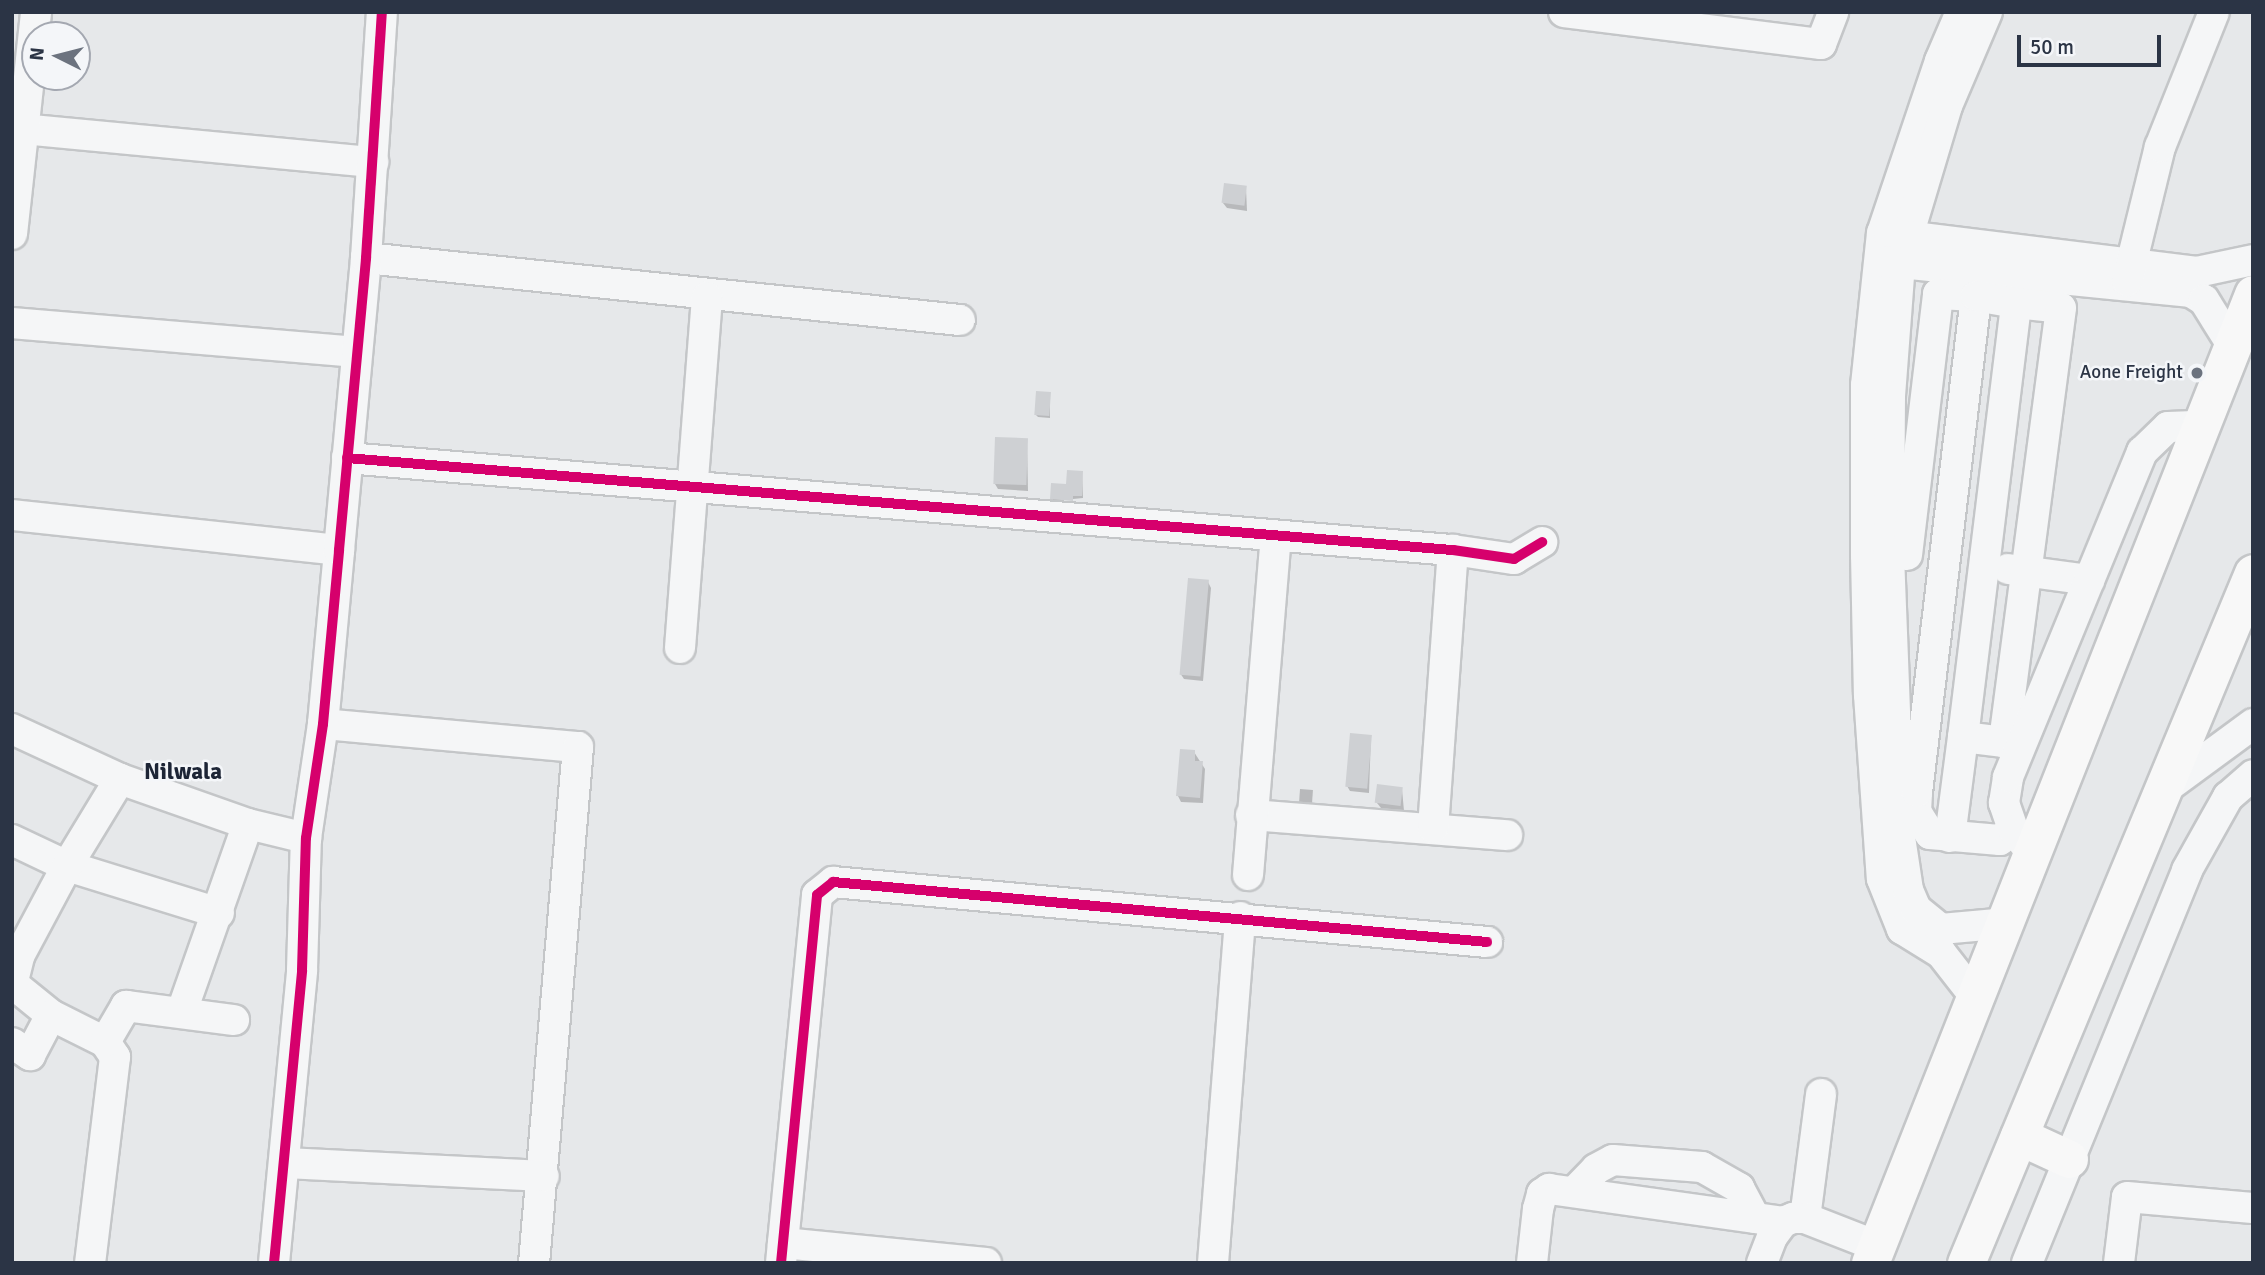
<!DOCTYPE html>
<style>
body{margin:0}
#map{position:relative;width:2265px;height:1275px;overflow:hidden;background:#e6e8ea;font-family:Signika,sans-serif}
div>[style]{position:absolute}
.shadow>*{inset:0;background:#0003;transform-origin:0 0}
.building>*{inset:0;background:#ced0d3;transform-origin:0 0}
.roads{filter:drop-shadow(2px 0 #c4c6c8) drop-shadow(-2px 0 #c4c6c8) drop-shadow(0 2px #c4c6c8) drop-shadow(0 -2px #c4c6c8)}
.minor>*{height:30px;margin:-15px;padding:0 15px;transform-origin:15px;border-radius:15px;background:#f5f6f7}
.major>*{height:37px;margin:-18.5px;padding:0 18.5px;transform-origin:18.5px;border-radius:18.5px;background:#f8f8f8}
.cycleway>*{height:10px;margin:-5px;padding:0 5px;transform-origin:5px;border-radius:5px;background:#d6006c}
.dots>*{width:19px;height:19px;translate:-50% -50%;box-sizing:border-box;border:4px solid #f4f6f9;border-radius:50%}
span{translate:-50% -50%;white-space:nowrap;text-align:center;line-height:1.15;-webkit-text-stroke:5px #f4f6f9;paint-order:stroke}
.poi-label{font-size:19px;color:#2b3445}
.right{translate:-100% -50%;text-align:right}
.quarter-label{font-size:23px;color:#1d2536;font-weight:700}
.frame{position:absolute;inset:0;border:14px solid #2b3445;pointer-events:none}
.north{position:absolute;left:21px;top:21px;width:70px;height:70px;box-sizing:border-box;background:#f4f6f9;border:2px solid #a4a8b1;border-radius:50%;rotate:276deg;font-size:19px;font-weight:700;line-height:28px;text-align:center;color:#2b3445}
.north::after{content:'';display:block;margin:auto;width:24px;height:32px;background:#6c737f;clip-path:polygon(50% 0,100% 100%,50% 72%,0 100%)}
.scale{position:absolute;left:2017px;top:35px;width:144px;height:32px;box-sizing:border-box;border:4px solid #2b3445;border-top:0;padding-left:9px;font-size:21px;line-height:24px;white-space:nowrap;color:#2b3445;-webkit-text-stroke:5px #f4f6f9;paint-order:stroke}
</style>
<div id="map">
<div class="shadow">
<div style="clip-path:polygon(1246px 188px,1247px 211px,1227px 208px,1223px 203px)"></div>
<div style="clip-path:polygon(1050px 393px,1050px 418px,1038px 417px,1036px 415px)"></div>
<div style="clip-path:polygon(1027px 440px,1028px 491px,998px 489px,995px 484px)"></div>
<div style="clip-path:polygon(1082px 473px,1083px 498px,1053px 501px,1052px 499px)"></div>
<div style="clip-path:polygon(1208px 582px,1211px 588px,1203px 681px,1184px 679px,1180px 673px)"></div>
<div style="clip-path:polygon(1371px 736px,1369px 793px,1350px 791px,1347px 786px)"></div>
<div style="clip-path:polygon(1194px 752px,1205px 769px,1203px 803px,1181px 802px,1178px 796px)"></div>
<div style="left:1300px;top:789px;width:13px;height:14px;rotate:4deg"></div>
<div style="clip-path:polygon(1402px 789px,1404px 811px,1381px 808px,1377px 803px)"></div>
</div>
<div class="building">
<div style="left:1224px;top:183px;width:23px;height:20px;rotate:7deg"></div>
<div style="left:1036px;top:391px;width:15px;height:24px;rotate:4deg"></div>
<div style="left:995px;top:437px;width:33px;height:47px;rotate:2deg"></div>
<div style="clip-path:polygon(1067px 470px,1083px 471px,1082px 496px,1073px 496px,1073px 501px,1050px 499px,1051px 483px,1066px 484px)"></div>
<div style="left:1188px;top:578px;width:21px;height:97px;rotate:5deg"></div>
<div style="left:1350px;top:733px;width:22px;height:54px;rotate:5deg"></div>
<div style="clip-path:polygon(1180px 749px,1195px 750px,1195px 761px,1203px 761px,1200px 798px,1176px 796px)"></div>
<div style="left:1377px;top:784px;width:26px;height:19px;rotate:7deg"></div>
</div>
<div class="roads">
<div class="minor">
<div style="left:1564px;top:12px;width:259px;rotate:7.1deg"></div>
<div style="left:1821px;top:44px;width:34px;rotate:-69deg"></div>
<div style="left:1961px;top:12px;width:53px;rotate:113.2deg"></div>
<div style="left:1940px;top:61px;width:182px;rotate:108.6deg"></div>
<div style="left:1882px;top:233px;width:153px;rotate:96deg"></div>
<div style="left:1866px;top:385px;width:170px;rotate:90deg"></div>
<div style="left:1866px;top:555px;width:140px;rotate:88.8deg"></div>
<div style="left:1869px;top:695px;width:184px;rotate:86deg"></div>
<div style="left:1882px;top:879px;width:54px;rotate:68.2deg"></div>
<div style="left:1902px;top:929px;width:46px;rotate:31.6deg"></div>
<div style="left:1941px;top:953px;width:58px;rotate:52deg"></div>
<div style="left:1987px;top:12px;width:102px;rotate:113.1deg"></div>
<div style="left:1947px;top:106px;width:164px;rotate:106.7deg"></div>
<div style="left:1900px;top:263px;width:133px;rotate:94.3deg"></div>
<div style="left:1890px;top:396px;width:159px;rotate:90.4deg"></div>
<div style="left:1889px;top:555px;width:282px;rotate:87.8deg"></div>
<div style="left:1900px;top:837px;width:54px;rotate:81.4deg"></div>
<div style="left:1908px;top:890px;width:21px;rotate:67deg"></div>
<div style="left:1916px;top:909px;width:32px;rotate:39deg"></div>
<div style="left:1941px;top:929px;width:67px;rotate:-5.1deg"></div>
<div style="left:12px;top:128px;width:363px;rotate:5.4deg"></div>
<div style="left:12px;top:234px;width:223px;rotate:-83.8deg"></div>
<div style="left:1889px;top:234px;width:310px;rotate:7deg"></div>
<div style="left:2197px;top:272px;width:57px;rotate:-12.1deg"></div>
<div style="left:366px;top:258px;width:597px;rotate:5.96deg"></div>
<div style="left:1880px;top:261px;width:313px;rotate:5.7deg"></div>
<div style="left:2191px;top:292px;width:15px;rotate:32deg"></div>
<div style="left:2204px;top:300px;width:53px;rotate:58.1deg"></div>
<div style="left:2127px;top:281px;width:138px;rotate:-76.2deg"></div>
<div style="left:2160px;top:147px;width:145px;rotate:-68.2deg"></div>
<div style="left:12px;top:323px;width:346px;rotate:4.8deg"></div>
<div style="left:347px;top:458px;width:1110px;rotate:4.76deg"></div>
<div style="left:1453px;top:550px;width:62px;rotate:8.4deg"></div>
<div style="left:1514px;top:559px;width:33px;rotate:-31deg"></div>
<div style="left:12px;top:515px;width:329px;rotate:6.1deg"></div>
<div style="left:1907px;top:555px;width:263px;rotate:-83.2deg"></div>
<div style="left:1938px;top:294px;width:38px;rotate:3deg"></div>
<div style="left:2008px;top:569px;width:82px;rotate:7.7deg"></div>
<div style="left:680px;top:648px;width:352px;rotate:-85.6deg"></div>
<div style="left:323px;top:724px;width:256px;rotate:5.2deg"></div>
<div style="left:578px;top:747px;width:518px;rotate:94.87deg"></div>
<div style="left:12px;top:729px;width:119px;rotate:24.8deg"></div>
<div style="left:120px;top:779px;width:136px;rotate:19.4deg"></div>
<div style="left:248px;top:824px;width:60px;rotate:13.6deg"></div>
<div style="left:2166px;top:788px;width:108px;rotate:-36.3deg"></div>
<div style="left:1251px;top:815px;width:257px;rotate:4.5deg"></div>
<div style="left:1433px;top:828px;width:279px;rotate:-85.9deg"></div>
<div style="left:1930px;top:834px;width:26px;rotate:-122deg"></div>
<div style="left:1916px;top:812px;width:20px;rotate:-87deg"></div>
<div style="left:1917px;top:792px;width:499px;rotate:-83.2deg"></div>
<div style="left:1976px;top:296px;width:41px;rotate:9.9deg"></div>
<div style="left:1930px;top:834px;width:70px;rotate:4.9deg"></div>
<div style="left:2000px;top:840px;width:17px;rotate:-40deg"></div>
<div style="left:1950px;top:837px;width:101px;rotate:-82.6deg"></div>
<div style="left:1963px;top:737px;width:437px;rotate:-83deg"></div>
<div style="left:2016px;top:303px;width:45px;rotate:6.3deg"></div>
<div style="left:2061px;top:308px;width:438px;rotate:97.5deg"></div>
<div style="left:2004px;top:742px;width:41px;rotate:-173deg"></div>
<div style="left:12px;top:840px;width:61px;rotate:25.3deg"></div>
<div style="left:67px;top:866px;width:159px;rotate:17.2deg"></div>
<div style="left:2034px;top:856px;width:34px;rotate:-128deg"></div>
<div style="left:2013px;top:829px;width:28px;rotate:-109deg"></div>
<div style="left:2004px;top:803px;width:26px;rotate:-81deg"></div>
<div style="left:2008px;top:777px;width:352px;rotate:-67.6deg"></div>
<div style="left:2142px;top:452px;width:36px;rotate:-44deg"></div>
<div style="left:2168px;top:427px;width:33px;rotate:-2deg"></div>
<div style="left:1248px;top:875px;width:340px;rotate:-85.3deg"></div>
<div style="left:13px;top:984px;width:49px;rotate:39.2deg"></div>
<div style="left:51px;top:1015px;width:60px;rotate:26.6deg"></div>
<div style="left:105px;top:1042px;width:18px;rotate:56deg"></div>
<div style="left:115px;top:1057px;width:208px;rotate:96.9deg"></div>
<div style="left:12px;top:985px;width:30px;rotate:-76deg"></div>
<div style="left:19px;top:956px;width:102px;rotate:-61.9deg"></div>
<div style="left:67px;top:866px;width:102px;rotate:-58.7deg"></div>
<div style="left:182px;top:1011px;width:198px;rotate:-70.6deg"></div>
<div style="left:105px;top:1042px;width:42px;rotate:-59.7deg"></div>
<div style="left:126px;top:1006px;width:109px;rotate:7.4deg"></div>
<div style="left:12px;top:1043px;width:22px;rotate:34deg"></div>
<div style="left:30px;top:1055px;width:45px;rotate:-62.3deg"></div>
<div style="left:286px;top:1163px;width:258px;rotate:2.9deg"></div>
<div style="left:1576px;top:1190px;width:29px;rotate:-46deg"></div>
<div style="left:1596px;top:1169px;width:19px;rotate:-28deg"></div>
<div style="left:1613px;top:1160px;width:89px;rotate:4.5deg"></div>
<div style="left:1702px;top:1167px;width:43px;rotate:29.6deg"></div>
<div style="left:1739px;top:1188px;width:34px;rotate:62deg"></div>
<div style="left:1805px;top:1218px;width:125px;rotate:-82.6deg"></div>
<div style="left:783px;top:1243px;width:204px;rotate:5.6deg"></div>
<div style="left:274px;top:1263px;width:294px;rotate:-84.5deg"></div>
<div style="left:302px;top:970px;width:132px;rotate:-88.3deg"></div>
<div style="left:306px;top:838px;width:115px;rotate:-81.5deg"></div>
<div style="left:323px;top:724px;width:175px;rotate:-84.7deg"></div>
<div style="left:339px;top:550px;width:293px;rotate:-84.7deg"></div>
<div style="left:366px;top:258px;width:247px;rotate:-86.3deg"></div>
<div style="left:781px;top:1263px;width:370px;rotate:-84.4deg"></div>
<div style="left:817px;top:895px;width:21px;rotate:-39deg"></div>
<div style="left:833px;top:882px;width:657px;rotate:5.24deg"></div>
<div style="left:1213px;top:1263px;width:347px;rotate:-85.5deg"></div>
<div style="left:1532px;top:1263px;width:54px;rotate:-83.7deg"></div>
<div style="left:1538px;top:1209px;width:16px;rotate:-75deg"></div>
<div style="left:1542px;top:1194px;width:9px;rotate:-36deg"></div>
<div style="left:1549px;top:1189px;width:236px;rotate:8deg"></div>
<div style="left:1762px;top:1263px;width:28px;rotate:-69deg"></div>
<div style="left:1772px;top:1237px;width:19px;rotate:-54deg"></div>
<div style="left:1783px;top:1222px;width:11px;rotate:-22deg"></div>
<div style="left:1793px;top:1218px;width:12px"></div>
<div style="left:1805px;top:1218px;width:77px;rotate:21.3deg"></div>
<div style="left:2027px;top:1263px;width:424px;rotate:-67.8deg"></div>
<div style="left:2187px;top:870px;width:84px;rotate:-60.7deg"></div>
<div style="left:2228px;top:797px;width:33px;rotate:-41deg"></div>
<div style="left:2119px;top:1263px;width:66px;rotate:-83.1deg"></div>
<div style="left:2127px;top:1197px;width:126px;rotate:5deg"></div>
</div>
<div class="major">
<div style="left:2019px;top:1136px;width:55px;rotate:24.7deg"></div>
<div style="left:1870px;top:1263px;width:1042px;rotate:-68.43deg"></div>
<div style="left:1966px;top:1263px;width:747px;rotate:-67.42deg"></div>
</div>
</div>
<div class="cycleway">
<div style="left:347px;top:458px;width:1110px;rotate:4.76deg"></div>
<div style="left:1453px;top:550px;width:62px;rotate:8.4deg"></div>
<div style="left:1514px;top:559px;width:33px;rotate:-31deg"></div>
<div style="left:274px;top:1263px;width:294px;rotate:-84.5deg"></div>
<div style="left:302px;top:970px;width:132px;rotate:-88.3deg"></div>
<div style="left:306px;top:838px;width:115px;rotate:-81.5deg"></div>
<div style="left:323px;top:724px;width:175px;rotate:-84.7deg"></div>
<div style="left:339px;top:550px;width:293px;rotate:-84.7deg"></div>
<div style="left:366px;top:258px;width:247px;rotate:-86.3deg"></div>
<div style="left:781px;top:1263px;width:370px;rotate:-84.4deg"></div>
<div style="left:817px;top:895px;width:21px;rotate:-39deg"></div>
<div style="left:833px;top:882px;width:657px;rotate:5.24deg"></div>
</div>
<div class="dots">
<div style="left:2197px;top:373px;background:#6c737f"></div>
</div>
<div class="poi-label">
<span class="right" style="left:2183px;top:373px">Aone Freight</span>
</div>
<div class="quarter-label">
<span style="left:183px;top:772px">Nilwala</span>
</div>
<div class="frame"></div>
<div class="north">N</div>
<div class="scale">50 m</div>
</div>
